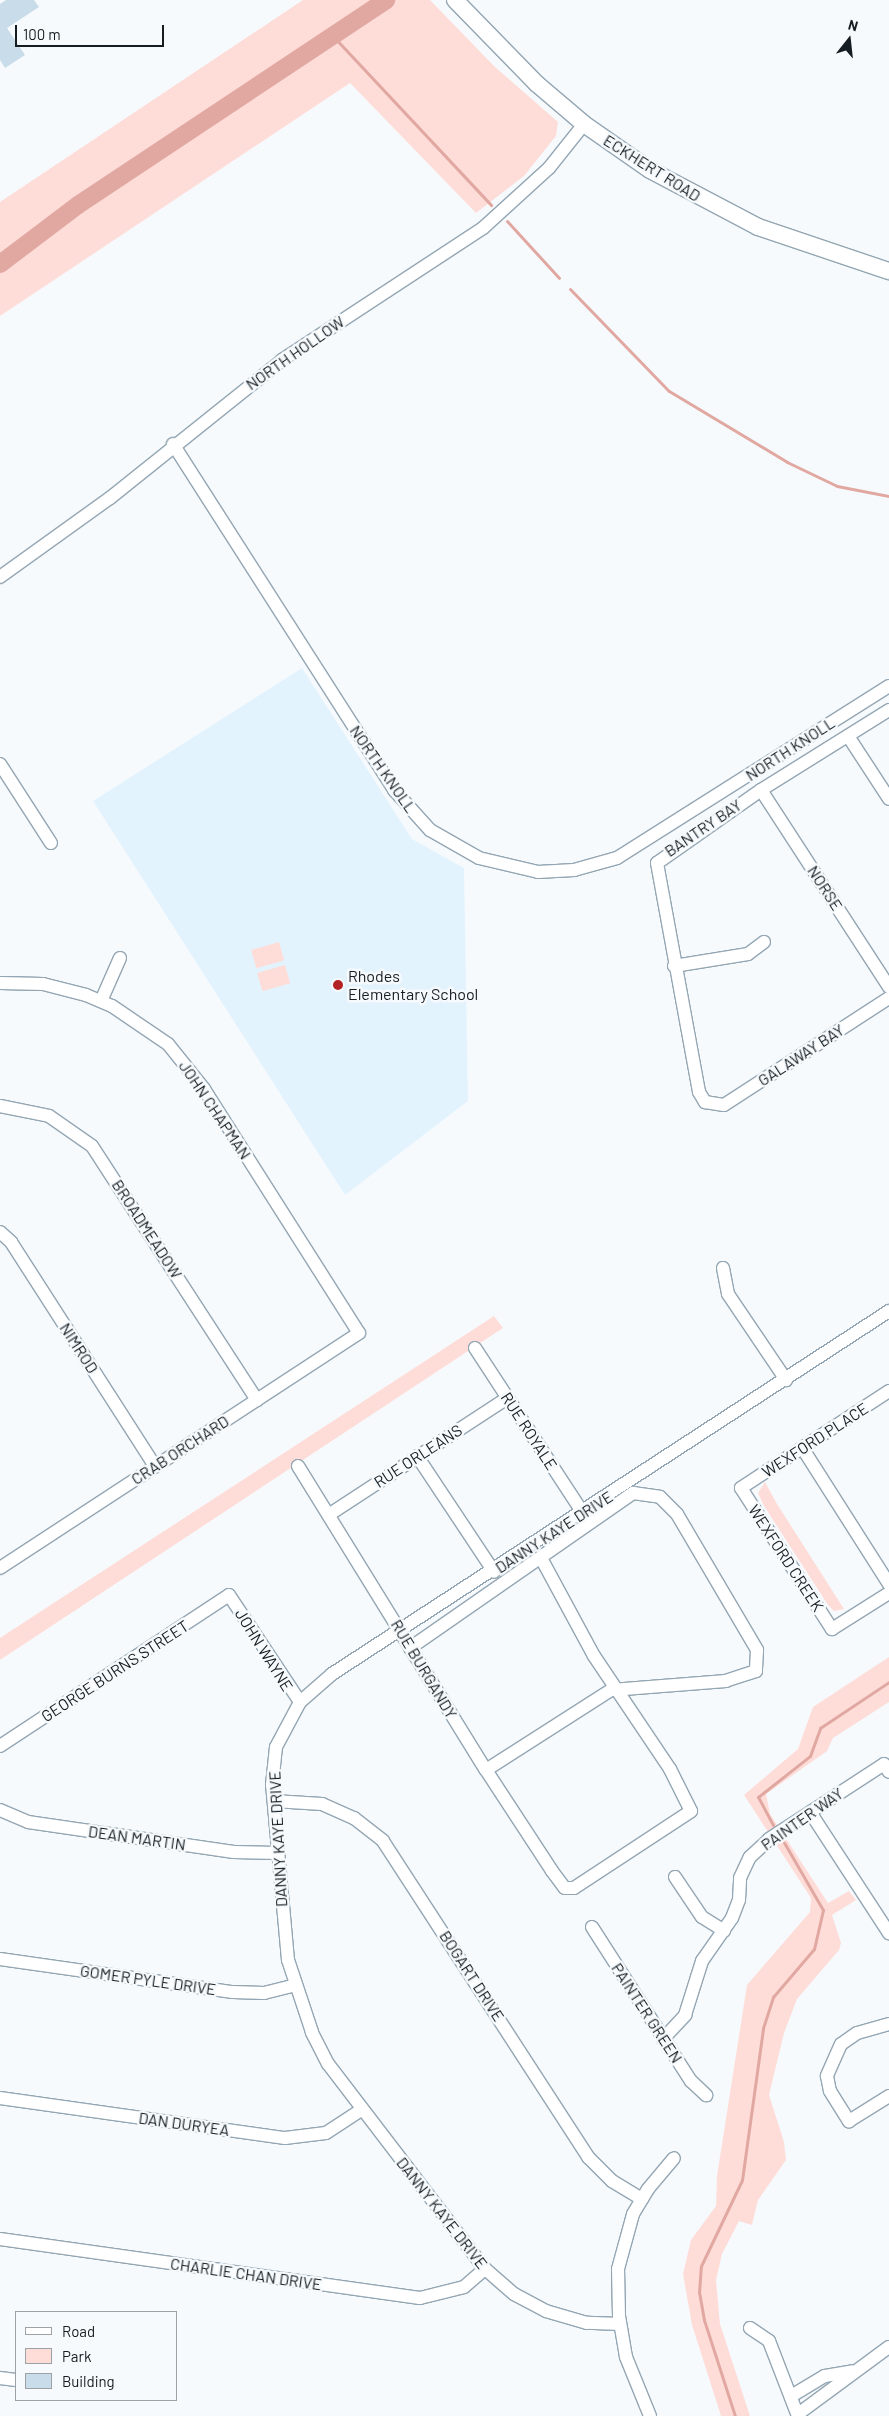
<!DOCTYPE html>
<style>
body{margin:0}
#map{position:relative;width:889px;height:2416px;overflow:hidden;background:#f6fafd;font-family:Barlow,sans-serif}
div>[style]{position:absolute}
.built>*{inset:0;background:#e3f3fe}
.green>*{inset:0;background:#feddd9;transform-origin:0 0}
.stream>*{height:3px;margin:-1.5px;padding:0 1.5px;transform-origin:1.5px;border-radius:1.5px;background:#e1a8a2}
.river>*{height:18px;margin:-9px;padding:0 9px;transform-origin:9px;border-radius:9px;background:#e1a8a2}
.building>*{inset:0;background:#c9dcea}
.roads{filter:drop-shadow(1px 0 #94a6b3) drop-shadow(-1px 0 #94a6b3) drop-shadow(0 1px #94a6b3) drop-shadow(0 -1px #94a6b3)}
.minor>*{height:12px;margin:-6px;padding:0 6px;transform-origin:6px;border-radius:6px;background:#fff}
.major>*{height:16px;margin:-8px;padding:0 8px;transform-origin:8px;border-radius:8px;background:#fff}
.dots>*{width:14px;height:14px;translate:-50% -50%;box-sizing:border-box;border:2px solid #f6fafd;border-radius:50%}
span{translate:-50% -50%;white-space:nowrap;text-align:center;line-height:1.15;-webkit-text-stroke:5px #f6fafd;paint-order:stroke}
.street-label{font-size:16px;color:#161d22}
.poi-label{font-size:16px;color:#161d22}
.left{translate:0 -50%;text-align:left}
.legend{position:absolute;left:15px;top:2311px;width:162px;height:90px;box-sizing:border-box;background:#f6fafd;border:1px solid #9ca2a5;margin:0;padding:6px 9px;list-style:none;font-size:15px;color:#161d22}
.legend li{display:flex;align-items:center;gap:10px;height:25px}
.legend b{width:25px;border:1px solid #9ca2a5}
.north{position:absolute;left:824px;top:15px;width:50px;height:50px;-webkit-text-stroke:4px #f6fafd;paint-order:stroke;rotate:16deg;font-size:14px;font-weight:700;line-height:20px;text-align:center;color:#161d22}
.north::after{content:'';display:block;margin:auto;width:18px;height:22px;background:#161d22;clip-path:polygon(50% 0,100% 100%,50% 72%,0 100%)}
.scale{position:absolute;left:15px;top:25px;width:149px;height:22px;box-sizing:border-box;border:2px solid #161d22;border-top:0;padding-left:6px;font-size:15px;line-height:18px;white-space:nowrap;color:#161d22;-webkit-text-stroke:4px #f6fafd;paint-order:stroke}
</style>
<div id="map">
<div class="built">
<div style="clip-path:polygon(302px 668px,412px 839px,464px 868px,468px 1101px,345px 1195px,93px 801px)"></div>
</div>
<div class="green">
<div style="clip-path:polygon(303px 0,430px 0,494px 66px,558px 122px,556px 136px,524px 176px,476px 213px,350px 83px,0 316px,0 202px)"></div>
<div style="left:279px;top:942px;width:19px;height:29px;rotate:74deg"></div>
<div style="left:285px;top:965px;width:19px;height:29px;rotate:74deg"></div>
<div style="clip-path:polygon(494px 1316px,503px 1328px,0 1660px,0 1638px)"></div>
<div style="clip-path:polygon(765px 1482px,777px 1504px,844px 1609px,834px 1611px,828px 1605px,764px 1506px,758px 1493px)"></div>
<div style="clip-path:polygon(889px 1657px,889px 1702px,833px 1738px,827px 1751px,766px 1794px,770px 1814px,828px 1903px,849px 1891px,856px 1900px,832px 1915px,841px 1943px,839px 1950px,797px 1999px,784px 2033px,769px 2095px,784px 2142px,786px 2160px,758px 2200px,752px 2225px,739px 2221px,722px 2254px,716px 2280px,720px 2324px,750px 2416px,721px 2416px,692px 2325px,683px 2274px,691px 2240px,716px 2206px,717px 2176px,747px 1985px,810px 1912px,811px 1898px,744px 1795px,798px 1749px,813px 1707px)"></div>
</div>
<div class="stream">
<div style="left:332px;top:35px;width:233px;rotate:46.9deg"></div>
<div style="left:507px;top:221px;width:77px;rotate:47.6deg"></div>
<div style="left:570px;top:289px;width:142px;rotate:45.9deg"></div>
<div style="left:669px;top:391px;width:138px;rotate:31deg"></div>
<div style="left:787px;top:462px;width:55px;rotate:25.6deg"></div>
<div style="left:837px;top:486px;width:53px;rotate:10.9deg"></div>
<div style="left:773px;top:1825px;width:32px;rotate:-118deg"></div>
<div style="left:758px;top:1797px;width:66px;rotate:-38.3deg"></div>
<div style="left:810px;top:1756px;width:30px;rotate:-70deg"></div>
<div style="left:820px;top:1728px;width:83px;rotate:-33.7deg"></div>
<div style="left:735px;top:2416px;width:101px;rotate:-107.9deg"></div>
<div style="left:704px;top:2320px;width:27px;rotate:-100deg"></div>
<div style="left:699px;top:2293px;width:27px;rotate:-86deg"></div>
<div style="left:701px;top:2266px;width:95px;rotate:-64.5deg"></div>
<div style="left:742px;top:2180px;width:153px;rotate:-82.1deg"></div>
<div style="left:763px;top:2028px;width:33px;rotate:-72deg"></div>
<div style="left:773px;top:1997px;width:63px;rotate:-49.5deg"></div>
<div style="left:814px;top:1949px;width:40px;rotate:-77deg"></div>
<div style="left:823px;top:1910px;width:82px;rotate:-120deg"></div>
</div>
<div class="river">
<div style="left:0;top:264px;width:98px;rotate:-37.1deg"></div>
<div style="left:78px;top:205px;width:370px;rotate:-33.6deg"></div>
</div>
<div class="building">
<div style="clip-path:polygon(6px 0,34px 0,39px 7px,7px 28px,25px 55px,5px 68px,0 60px,0 4px)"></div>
</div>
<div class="roads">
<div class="minor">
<div style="left:173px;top:444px;width:411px;rotate:57.4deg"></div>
<div style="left:394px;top:790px;width:54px;rotate:48deg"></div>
<div style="left:430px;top:830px;width:56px;rotate:29.7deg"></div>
<div style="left:479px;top:858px;width:61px;rotate:13.3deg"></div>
<div style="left:538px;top:872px;width:36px;rotate:-3deg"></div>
<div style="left:574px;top:870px;width:45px;rotate:-15.6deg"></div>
<div style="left:617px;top:858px;width:322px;rotate:-32.3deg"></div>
<div style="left:0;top:577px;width:135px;rotate:-35.7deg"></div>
<div style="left:110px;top:498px;width:221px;rotate:-38.7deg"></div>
<div style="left:282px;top:360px;width:240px;rotate:-33.3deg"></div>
<div style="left:483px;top:228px;width:89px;rotate:-42.3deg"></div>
<div style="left:549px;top:168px;width:56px;rotate:-51.5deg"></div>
<div style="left:889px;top:710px;width:151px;rotate:148deg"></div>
<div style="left:761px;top:790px;width:127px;rotate:144.9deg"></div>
<div style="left:657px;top:863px;width:233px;rotate:79.6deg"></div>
<div style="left:699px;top:1092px;width:12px;rotate:59deg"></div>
<div style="left:705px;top:1102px;width:19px;rotate:9deg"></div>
<div style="left:724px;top:1105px;width:197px;rotate:-33deg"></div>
<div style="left:848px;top:736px;width:75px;rotate:56.9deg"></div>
<div style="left:0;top:764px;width:94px;rotate:57.2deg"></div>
<div style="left:761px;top:790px;width:235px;rotate:57deg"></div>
<div style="left:674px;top:966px;width:75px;rotate:-9.2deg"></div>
<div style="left:748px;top:954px;width:20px;rotate:-37deg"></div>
<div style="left:0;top:983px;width:43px;rotate:1.3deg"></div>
<div style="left:43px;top:984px;width:44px;rotate:14.3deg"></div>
<div style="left:86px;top:995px;width:28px;rotate:23deg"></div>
<div style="left:112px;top:1006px;width:68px;rotate:34.2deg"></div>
<div style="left:168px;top:1044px;width:58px;rotate:51.3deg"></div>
<div style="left:204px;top:1089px;width:289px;rotate:57.6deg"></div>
<div style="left:359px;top:1333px;width:429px;rotate:146.8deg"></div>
<div style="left:101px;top:1001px;width:47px;rotate:-66.2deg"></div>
<div style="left:0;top:1106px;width:50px;rotate:11.5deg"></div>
<div style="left:49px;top:1116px;width:52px;rotate:34.9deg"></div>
<div style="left:92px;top:1146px;width:303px;rotate:57deg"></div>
<div style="left:0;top:1232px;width:15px;rotate:42deg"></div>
<div style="left:11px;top:1242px;width:266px;rotate:57.3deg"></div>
<div style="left:723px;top:1268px;width:26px;rotate:79deg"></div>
<div style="left:728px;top:1294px;width:104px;rotate:56deg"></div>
<div style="left:475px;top:1348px;width:197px;rotate:56.8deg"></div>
<div style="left:889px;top:1391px;width:177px;rotate:146.8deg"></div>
<div style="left:741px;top:1488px;width:168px;rotate:57.2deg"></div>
<div style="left:832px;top:1629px;width:67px;rotate:-32.3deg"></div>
<div style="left:803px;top:1449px;width:160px;rotate:57.5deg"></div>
<div style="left:417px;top:1456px;width:139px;rotate:56.4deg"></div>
<div style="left:298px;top:1466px;width:357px;rotate:58.3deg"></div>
<div style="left:486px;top:1770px;width:121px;rotate:56.8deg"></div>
<div style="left:552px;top:1871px;width:21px;rotate:53deg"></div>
<div style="left:565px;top:1888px;width:9px"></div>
<div style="left:574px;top:1888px;width:140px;rotate:-33.3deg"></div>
<div style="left:691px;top:1811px;width:47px;rotate:-116.6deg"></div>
<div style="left:670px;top:1769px;width:136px;rotate:-123.9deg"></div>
<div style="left:594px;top:1656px;width:109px;rotate:-118.4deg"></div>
<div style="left:330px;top:1514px;width:212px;rotate:-33.2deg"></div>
<div style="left:410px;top:1648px;width:272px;rotate:-34.8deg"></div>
<div style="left:633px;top:1493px;width:27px;rotate:8deg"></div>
<div style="left:660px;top:1497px;width:24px;rotate:45deg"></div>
<div style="left:677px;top:1514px;width:158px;rotate:59.5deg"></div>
<div style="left:757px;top:1650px;width:21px;rotate:93deg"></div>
<div style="left:756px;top:1671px;width:32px;rotate:162deg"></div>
<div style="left:726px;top:1681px;width:115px;rotate:175.5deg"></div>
<div style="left:611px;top:1690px;width:148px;rotate:147.4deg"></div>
<div style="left:0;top:1746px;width:274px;rotate:-33.4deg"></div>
<div style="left:229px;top:1595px;width:128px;rotate:56.4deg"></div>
<div style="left:274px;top:1801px;width:48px;rotate:3.6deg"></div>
<div style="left:322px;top:1804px;width:35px;rotate:24deg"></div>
<div style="left:354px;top:1818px;width:37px;rotate:38deg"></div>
<div style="left:383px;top:1841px;width:377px;rotate:57deg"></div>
<div style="left:588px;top:2157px;width:34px;rotate:45deg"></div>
<div style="left:612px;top:2181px;width:35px;rotate:31deg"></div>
<div style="left:0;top:1810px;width:30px;rotate:23deg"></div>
<div style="left:28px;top:1822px;width:208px;rotate:8.3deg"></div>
<div style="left:234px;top:1852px;width:43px;rotate:1.3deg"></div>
<div style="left:810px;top:1812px;width:145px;rotate:56.9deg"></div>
<div style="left:675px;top:1877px;width:48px;rotate:56deg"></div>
<div style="left:702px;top:1917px;width:26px;rotate:32deg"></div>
<div style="left:592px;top:1927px;width:183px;rotate:57.3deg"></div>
<div style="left:691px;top:2081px;width:21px;rotate:43deg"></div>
<div style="left:0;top:1959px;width:235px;rotate:8.1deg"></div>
<div style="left:233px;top:1992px;width:31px;rotate:2deg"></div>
<div style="left:264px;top:1993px;width:32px;rotate:-14deg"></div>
<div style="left:889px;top:2024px;width:33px;rotate:164deg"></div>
<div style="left:857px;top:2033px;width:19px;rotate:145deg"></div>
<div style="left:841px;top:2044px;width:35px;rotate:114deg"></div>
<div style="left:827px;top:2076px;width:15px;rotate:79deg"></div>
<div style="left:830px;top:2091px;width:36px;rotate:58deg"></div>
<div style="left:849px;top:2121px;width:47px;rotate:-32deg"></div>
<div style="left:663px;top:2039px;width:33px;rotate:-47deg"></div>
<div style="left:685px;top:2015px;width:57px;rotate:-72.5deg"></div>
<div style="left:702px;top:1961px;width:52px;rotate:-55.1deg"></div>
<div style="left:732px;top:1918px;width:19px;rotate:-69deg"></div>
<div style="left:739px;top:1900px;width:22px;rotate:-87deg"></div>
<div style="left:740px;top:1878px;width:23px;rotate:-65deg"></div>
<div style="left:750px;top:1857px;width:26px;rotate:-43deg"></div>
<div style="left:769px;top:1839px;width:137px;rotate:-33.1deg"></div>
<div style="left:884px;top:1764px;width:9px;rotate:58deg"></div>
<div style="left:0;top:2098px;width:288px;rotate:8deg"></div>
<div style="left:285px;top:2138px;width:41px;rotate:-7deg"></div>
<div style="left:326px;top:2133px;width:42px;rotate:-33.3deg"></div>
<div style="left:0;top:2239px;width:424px;rotate:8deg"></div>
<div style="left:420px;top:2298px;width:45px;rotate:-14deg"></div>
<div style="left:464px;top:2287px;width:28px;rotate:-41deg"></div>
<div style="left:620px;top:2324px;width:33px;rotate:-178deg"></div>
<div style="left:587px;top:2323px;width:43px;rotate:-163.7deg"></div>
<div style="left:546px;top:2311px;width:36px;rotate:-152deg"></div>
<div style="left:514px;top:2294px;width:38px;rotate:-139deg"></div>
<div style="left:485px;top:2269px;width:258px;rotate:-127.4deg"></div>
<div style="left:328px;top:2064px;width:36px;rotate:-117deg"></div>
<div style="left:312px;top:2032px;width:76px;rotate:-108.4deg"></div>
<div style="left:288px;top:1960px;width:176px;rotate:-95.2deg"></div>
<div style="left:272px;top:1785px;width:38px;rotate:-84deg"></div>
<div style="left:276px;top:1747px;width:51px;rotate:-61.9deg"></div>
<div style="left:300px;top:1702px;width:43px;rotate:-41.2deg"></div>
<div style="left:332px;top:1674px;width:665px;rotate:-33.09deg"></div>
<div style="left:750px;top:2328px;width:23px;rotate:34deg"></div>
<div style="left:769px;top:2341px;width:80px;rotate:68.9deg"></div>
<div style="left:0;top:2378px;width:16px;rotate:7deg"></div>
<div style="left:793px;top:2395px;width:37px;rotate:-31deg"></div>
<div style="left:825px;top:2376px;width:27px;rotate:-10deg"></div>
<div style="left:798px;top:2414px;width:113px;rotate:-36.4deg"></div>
<div style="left:650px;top:2416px;width:64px;rotate:-112.1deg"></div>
<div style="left:626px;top:2357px;width:42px;rotate:-99.7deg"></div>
<div style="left:619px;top:2316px;width:47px;rotate:-91.2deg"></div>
<div style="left:618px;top:2269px;width:57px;rotate:-74.7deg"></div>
<div style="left:633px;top:2214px;width:29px;rotate:-59deg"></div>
<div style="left:648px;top:2189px;width:40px;rotate:-50deg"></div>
</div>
<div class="major">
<div style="left:455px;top:0;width:117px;rotate:45.7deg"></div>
<div style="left:537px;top:84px;width:62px;rotate:40.4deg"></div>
<div style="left:584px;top:124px;width:80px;rotate:34.9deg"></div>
<div style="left:650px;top:170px;width:122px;rotate:27.8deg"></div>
<div style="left:758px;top:227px;width:138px;rotate:18.6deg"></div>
</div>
</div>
<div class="dots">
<div style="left:338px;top:985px;background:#b32224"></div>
</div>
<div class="street-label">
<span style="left:652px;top:168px;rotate:32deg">ECKHERT ROAD</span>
<span style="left:295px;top:353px;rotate:-35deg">NORTH HOLLOW</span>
<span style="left:790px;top:749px;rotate:-33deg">NORTH KNOLL</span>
<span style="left:383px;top:769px;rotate:55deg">NORTH KNOLL</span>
<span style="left:703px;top:828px;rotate:-34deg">BANTRY BAY</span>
<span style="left:825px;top:888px;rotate:57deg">NORSE</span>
<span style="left:801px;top:1055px;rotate:-33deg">GALAWAY BAY</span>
<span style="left:215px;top:1110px;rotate:56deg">JOHN CHAPMAN</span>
<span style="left:147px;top:1229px;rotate:57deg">BROADMEADOW</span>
<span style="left:79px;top:1348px;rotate:57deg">NIMROD</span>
<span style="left:529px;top:1431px;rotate:57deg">RUE ROYALE</span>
<span style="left:815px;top:1440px;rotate:-33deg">WEXFORD PLACE</span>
<span style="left:180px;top:1450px;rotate:-33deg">CRAB ORCHARD</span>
<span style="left:418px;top:1456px;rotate:-33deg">RUE ORLEANS</span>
<span style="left:554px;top:1532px;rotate:-33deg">DANNY KAYE DRIVE</span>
<span style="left:786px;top:1558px;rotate:57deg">WEXFORD CREEK</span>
<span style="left:264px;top:1650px;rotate:58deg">JOHN WAYNE</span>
<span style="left:424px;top:1669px;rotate:59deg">RUE BURGANDY</span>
<span style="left:115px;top:1671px;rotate:-33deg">GEORGE BURNS STREET</span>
<span style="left:802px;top:1819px;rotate:-35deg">PAINTER WAY</span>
<span style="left:137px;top:1838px;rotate:8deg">DEAN MARTIN</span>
<span style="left:278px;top:1839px;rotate:-93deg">DANNY KAYE DRIVE</span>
<span style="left:472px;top:1976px;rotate:57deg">BOGART DRIVE</span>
<span style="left:148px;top:1980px;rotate:8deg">GOMER PYLE DRIVE</span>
<span style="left:647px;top:2013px;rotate:57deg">PAINTER GREEN</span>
<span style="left:184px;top:2124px;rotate:8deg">DAN DURYEA</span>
<span style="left:442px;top:2213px;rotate:52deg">DANNY KAYE DRIVE</span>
<span style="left:246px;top:2274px;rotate:8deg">CHARLIE CHAN DRIVE</span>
</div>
<div class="poi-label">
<span class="left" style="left:348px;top:985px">Rhodes<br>Elementary School</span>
</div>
<ul class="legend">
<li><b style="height:6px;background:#fff"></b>Road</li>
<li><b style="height:14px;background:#feddd9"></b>Park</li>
<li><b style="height:14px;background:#c9dcea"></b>Building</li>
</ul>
<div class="north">N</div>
<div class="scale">100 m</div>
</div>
